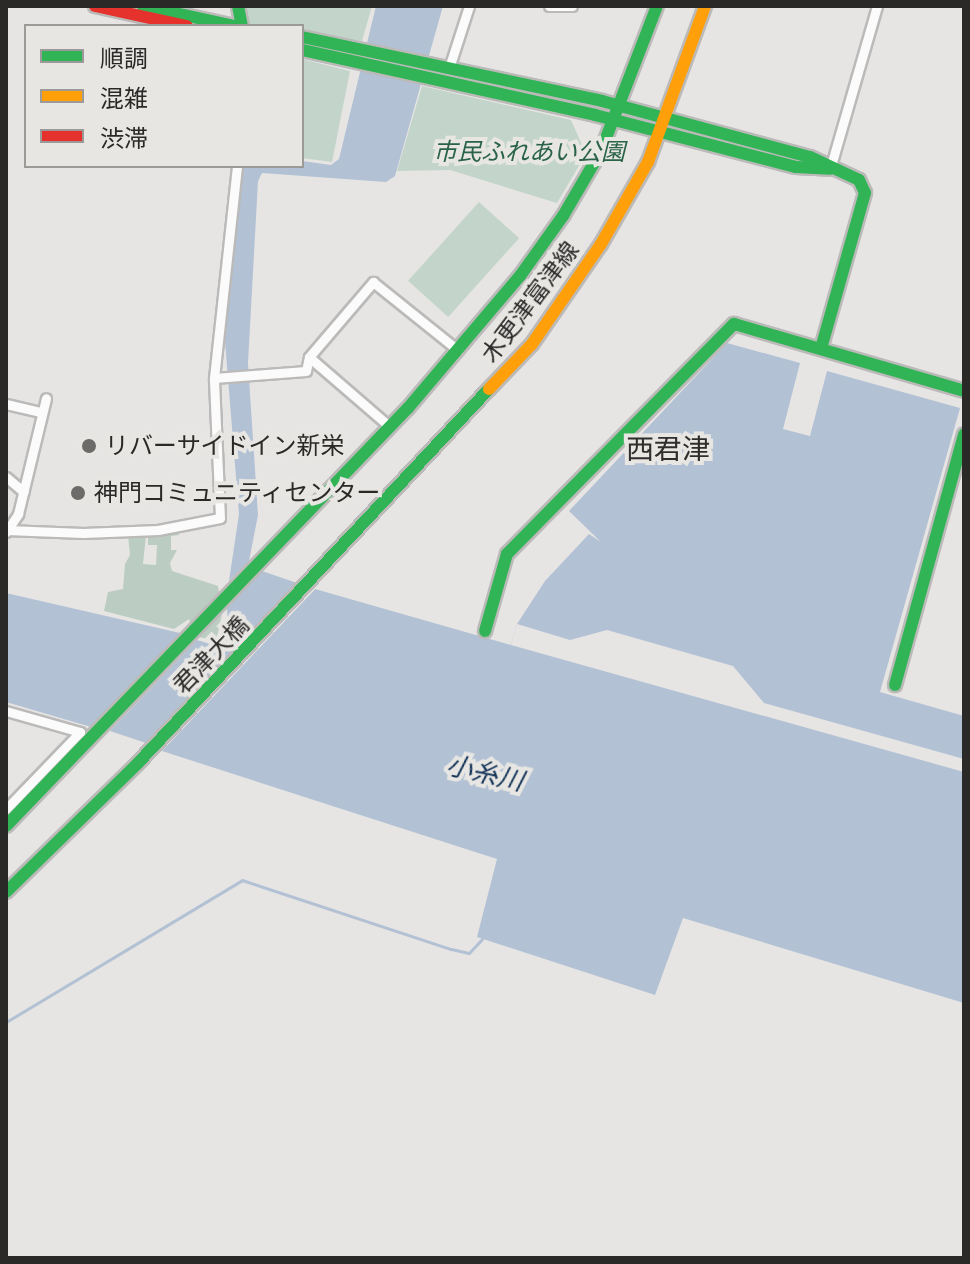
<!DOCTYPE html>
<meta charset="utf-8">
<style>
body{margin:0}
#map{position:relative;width:970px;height:1264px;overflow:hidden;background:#e6e5e4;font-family:"IBM Plex Serif","Noto Sans JP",serif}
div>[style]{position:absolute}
.green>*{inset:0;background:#c3d5ca;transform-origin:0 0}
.forest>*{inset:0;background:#bbcdc2}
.water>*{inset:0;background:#b2c1d4}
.pier>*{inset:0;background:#e6e5e4}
.stream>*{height:3px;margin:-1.5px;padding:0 1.5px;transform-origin:1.5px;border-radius:1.5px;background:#b2c1d4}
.roads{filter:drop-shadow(2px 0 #bbbab9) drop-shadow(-2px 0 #bbbab9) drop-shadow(0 2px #bbbab9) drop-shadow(0 -2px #bbbab9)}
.street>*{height:9px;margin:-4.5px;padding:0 4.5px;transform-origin:4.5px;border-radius:4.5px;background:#fbfbfb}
.fast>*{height:12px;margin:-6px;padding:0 6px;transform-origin:6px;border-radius:6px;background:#30b455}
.slow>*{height:12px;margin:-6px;padding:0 6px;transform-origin:6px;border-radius:6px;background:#ff9f0a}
.jam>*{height:12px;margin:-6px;padding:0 6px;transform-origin:6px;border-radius:6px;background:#e5322d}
.dots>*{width:22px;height:22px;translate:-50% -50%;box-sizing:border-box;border:4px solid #e7e6e3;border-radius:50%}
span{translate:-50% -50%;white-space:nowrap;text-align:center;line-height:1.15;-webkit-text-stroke:8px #e7e6e3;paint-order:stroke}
.park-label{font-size:24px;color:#2a6348;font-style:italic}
.street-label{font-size:24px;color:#2a2928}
.poi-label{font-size:24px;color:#2a2928}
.left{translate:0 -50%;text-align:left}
.water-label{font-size:26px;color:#143459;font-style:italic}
.quarter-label{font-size:28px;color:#2f2e2c}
.frame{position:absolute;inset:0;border:8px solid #2a2928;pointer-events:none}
.legend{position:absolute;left:24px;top:24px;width:280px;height:144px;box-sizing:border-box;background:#e7e6e3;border:2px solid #9b9a98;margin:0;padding:10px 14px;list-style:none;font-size:24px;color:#2a2928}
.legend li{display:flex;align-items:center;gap:16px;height:40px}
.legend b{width:40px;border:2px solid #9b9a98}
</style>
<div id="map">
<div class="green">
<div style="clip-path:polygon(244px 6px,372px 6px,362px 41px,302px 34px,302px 26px,249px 24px)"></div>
<div style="clip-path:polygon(302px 59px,350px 71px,332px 162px,302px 158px)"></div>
<div style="clip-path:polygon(422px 86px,571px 120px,586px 154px,557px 203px,450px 170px,397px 171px)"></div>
<div style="left:479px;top:202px;width:54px;height:106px;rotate:42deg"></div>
</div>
<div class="forest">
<div style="clip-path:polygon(178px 532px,179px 535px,171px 536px,171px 550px,177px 550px,170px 563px,172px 571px,218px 586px,219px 592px,190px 622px,189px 619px,174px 629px,104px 611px,108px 592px,123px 589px,125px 564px,130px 555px,128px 535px,146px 535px,143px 564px,156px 565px,157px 545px,148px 545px,148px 533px)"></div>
<div style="clip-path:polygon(222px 614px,217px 637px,212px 640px,199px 637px)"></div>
</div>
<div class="water">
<div style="clip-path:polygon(376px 6px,443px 6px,395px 176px,386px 182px,262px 173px,258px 181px,248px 363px,258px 515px,249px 561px,229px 581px,239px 514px,224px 329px,243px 166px,302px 166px,302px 161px,331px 165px,339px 159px)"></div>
<div style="clip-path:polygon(727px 343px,800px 363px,783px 429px,810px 436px,827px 371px,960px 408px,880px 692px,964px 716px,964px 1003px,683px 918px,655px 995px,477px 937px,497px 859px,162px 751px,315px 589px,511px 645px,517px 624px,545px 581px,589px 534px,601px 542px,569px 511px)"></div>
<div style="clip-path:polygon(262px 571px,297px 583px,146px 743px,110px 731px,197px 640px,210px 644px,224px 637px,228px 625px,227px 608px)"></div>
<div style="clip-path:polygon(6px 593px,180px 633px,91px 727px,6px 702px)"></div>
</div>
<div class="pier">
<div style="clip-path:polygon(314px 585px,318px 586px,159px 753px,158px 751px)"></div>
<div style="clip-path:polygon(517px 624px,570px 640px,607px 630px,733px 666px,764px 703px,964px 759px,964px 772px,511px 645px)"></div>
</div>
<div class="stream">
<div style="left:6px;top:1022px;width:275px;rotate:-31deg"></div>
<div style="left:242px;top:880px;width:220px;rotate:18.3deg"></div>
<div style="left:451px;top:949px;width:18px;rotate:13deg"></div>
<div style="left:469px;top:953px;width:19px;rotate:-47deg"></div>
</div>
<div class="roads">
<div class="street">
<div style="left:549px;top:6px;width:23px"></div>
<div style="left:449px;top:68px;width:65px;rotate:-72.1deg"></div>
<div style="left:830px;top:169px;width:170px;rotate:-73.9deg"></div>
<div style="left:309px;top:357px;width:107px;rotate:40.8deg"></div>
<div style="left:214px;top:378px;width:92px;rotate:-4.4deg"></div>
<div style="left:306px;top:371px;width:14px;rotate:-78deg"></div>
<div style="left:309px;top:357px;width:99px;rotate:-49.5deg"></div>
<div style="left:373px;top:282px;width:109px;rotate:38.7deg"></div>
<div style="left:6px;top:404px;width:37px;rotate:13deg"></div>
<div style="left:6px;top:477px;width:23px;rotate:40deg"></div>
<div style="left:6px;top:530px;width:77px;rotate:2.2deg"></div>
<div style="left:83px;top:533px;width:75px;rotate:-2.3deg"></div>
<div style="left:158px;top:530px;width:63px;rotate:-11deg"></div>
<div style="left:220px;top:518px;width:140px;rotate:-92.5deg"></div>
<div style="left:214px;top:378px;width:213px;rotate:-83.8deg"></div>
<div style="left:6px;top:532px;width:22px;rotate:-56deg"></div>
<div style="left:18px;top:514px;width:119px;rotate:-76.4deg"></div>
<div style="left:6px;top:711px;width:77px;rotate:15.8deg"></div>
<div style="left:80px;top:732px;width:107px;rotate:133.9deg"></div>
</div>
<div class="fast">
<div style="left:143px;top:6px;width:94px;rotate:12.3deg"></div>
<div style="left:238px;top:6px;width:20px;rotate:79deg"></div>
<div style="left:302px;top:37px;width:307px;rotate:12deg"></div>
<div style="left:602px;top:101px;width:215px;rotate:15.1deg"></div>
<div style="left:810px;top:157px;width:54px;rotate:25.1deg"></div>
<div style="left:859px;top:180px;width:14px;rotate:65deg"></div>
<div style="left:865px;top:193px;width:162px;rotate:105.8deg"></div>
<div style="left:302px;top:50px;width:300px;rotate:12.5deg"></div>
<div style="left:595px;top:115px;width:208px;rotate:14.5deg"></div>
<div style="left:796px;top:167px;width:34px;rotate:3deg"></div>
<div style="left:485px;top:631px;width:80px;rotate:-74.1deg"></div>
<div style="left:507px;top:554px;width:323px;rotate:-45.4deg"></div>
<div style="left:734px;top:324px;width:240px;rotate:16.2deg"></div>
<div style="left:895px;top:685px;width:260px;rotate:-74.6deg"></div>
<div style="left:6px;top:826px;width:580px;rotate:-46.12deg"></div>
<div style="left:408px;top:408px;width:173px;rotate:-49.7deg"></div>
<div style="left:520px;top:276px;width:74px;rotate:-54.4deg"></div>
<div style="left:563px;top:216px;width:75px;rotate:-59.7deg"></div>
<div style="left:601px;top:151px;width:155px;rotate:-68.9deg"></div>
<div style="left:6px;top:892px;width:185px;rotate:-44.3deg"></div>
<div style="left:138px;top:763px;width:513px;rotate:-46.82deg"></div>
</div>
<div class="slow">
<div style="left:489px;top:389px;width:62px;rotate:-46.3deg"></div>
<div style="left:532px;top:344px;width:121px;rotate:-55.4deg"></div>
<div style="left:601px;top:244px;width:95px;rotate:-60.2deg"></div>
<div style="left:648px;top:162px;width:166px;rotate:-69.9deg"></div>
</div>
<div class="jam">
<div style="left:95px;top:6px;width:94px;rotate:12.3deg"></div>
</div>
</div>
<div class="dots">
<div style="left:89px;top:446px;background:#6c6b6a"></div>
<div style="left:78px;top:493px;background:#6c6b6a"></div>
</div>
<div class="park-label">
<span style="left:529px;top:152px">市民ふれあい公園</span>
</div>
<div class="street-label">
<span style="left:530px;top:302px;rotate:-53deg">木更津富津線</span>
<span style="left:211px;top:655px;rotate:-46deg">君津大橋</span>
</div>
<div class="poi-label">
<span class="left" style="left:105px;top:446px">リバーサイドイン新栄</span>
<span class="left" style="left:94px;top:493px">神門コミュニティセンター</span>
</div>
<div class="water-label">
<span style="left:485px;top:773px;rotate:13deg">小糸川</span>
</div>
<div class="quarter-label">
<span style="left:668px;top:449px">西君津</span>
</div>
<div class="frame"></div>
<ul class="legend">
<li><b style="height:10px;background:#30b455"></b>順調</li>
<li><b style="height:10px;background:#ff9f0a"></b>混雑</li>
<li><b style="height:10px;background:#e5322d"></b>渋滞</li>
</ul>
</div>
